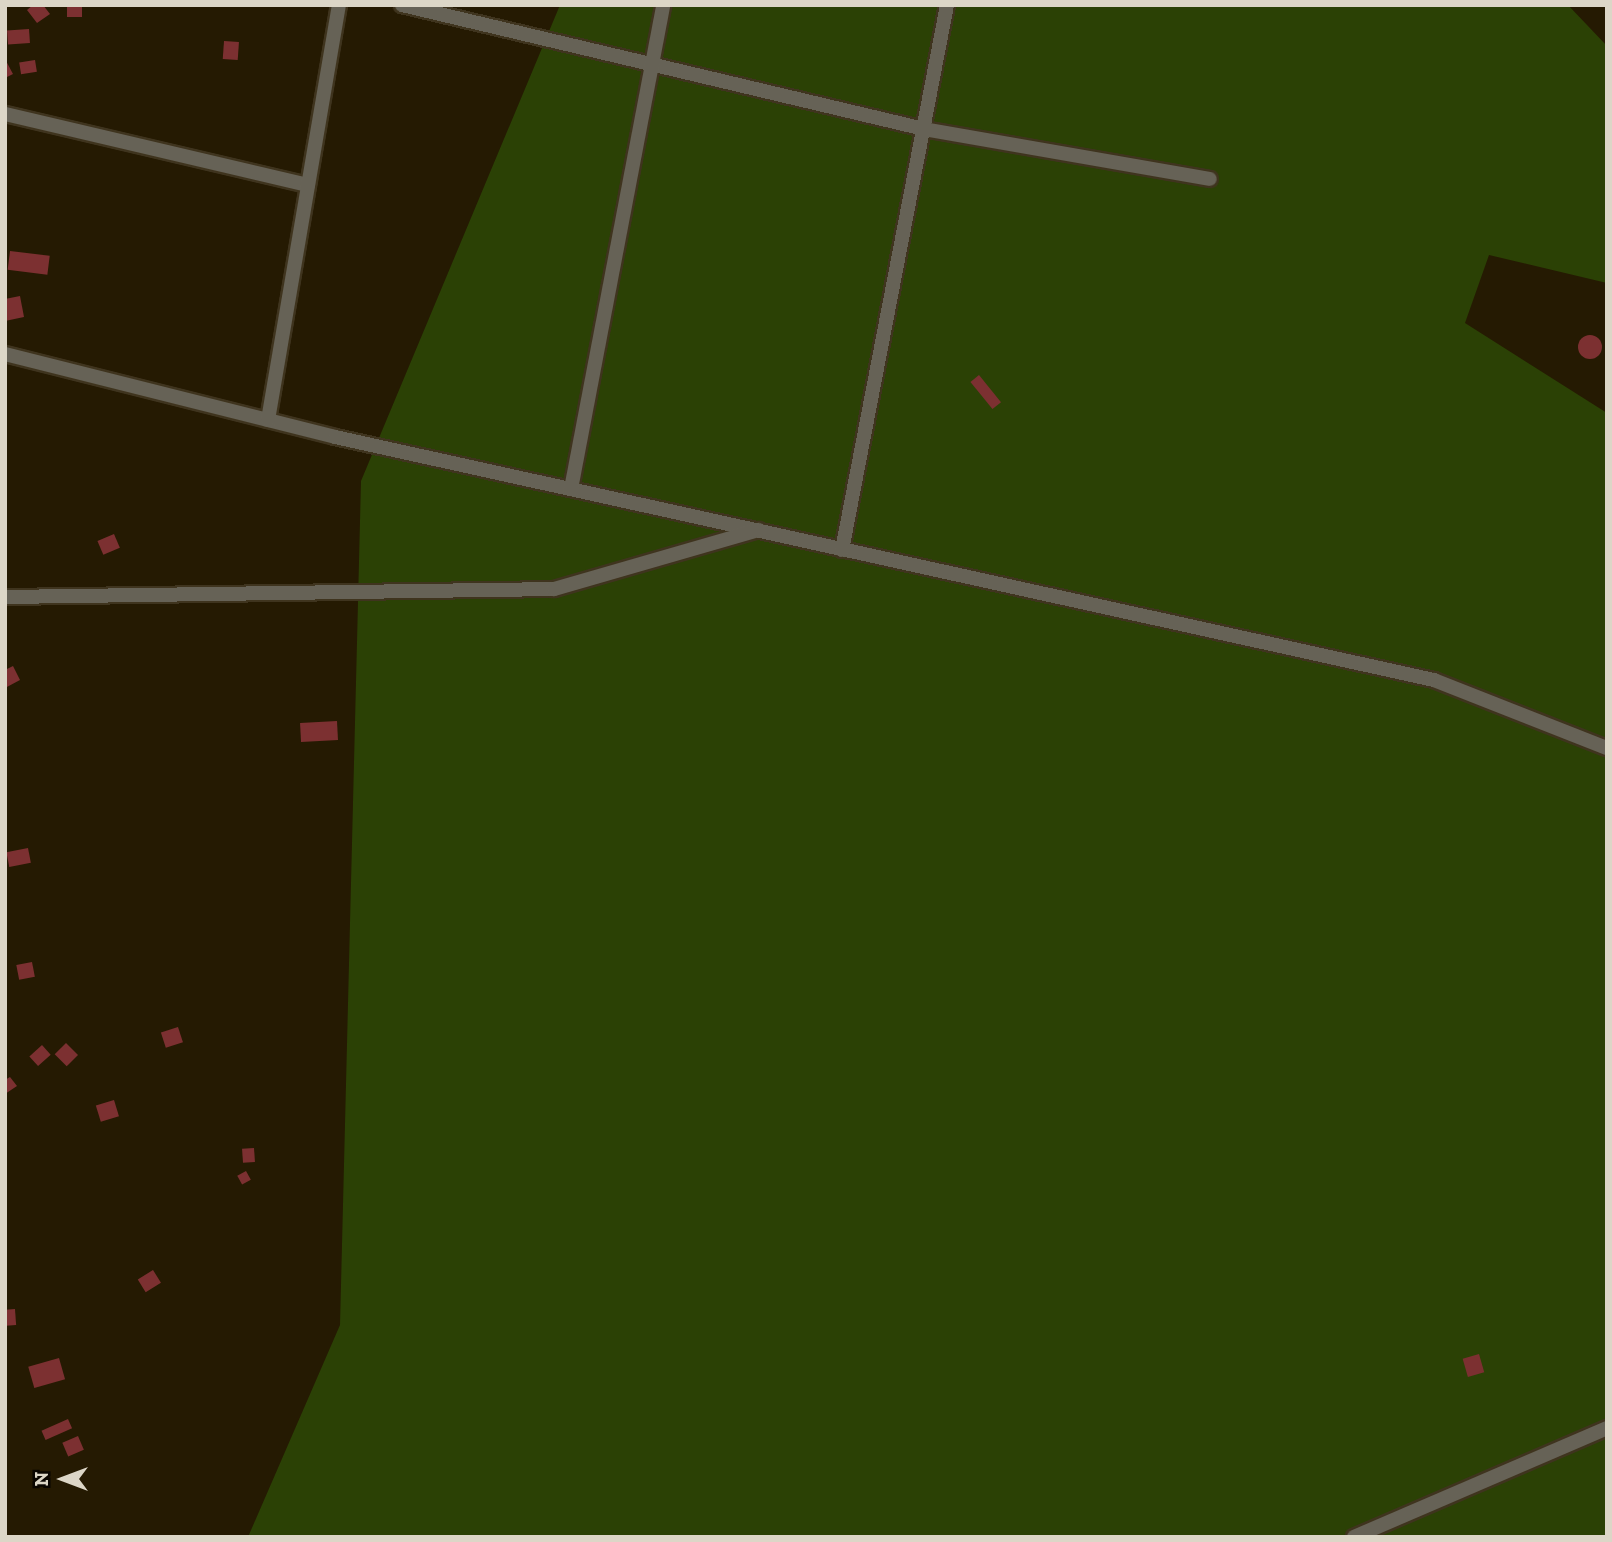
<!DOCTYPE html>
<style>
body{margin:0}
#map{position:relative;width:1612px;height:1542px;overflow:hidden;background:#251a02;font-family:"Zilla Slab",serif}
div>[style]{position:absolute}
.green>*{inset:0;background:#2b4105}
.building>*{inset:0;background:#7c3031;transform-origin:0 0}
.round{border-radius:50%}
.roads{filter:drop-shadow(2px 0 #3f341e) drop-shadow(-2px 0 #3f341e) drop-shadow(0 2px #3f341e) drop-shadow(0 -2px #3f341e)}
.minor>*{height:14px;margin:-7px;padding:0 7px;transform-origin:7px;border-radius:7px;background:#666256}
span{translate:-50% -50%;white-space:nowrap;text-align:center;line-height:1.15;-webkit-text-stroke:7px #0a0601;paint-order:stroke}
.frame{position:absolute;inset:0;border:7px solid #dcd6c7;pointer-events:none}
.north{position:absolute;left:28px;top:1444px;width:70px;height:70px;-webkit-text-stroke:5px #0a0601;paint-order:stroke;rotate:270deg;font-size:19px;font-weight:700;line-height:28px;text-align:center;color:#dcd6c7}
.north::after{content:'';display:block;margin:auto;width:24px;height:32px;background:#dcd6c7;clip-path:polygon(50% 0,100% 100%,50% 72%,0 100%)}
</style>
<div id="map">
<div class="green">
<div style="clip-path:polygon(560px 5px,1568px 5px,1607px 46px,1607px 283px,1489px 255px,1465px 323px,1607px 413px,1607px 1537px,248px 1537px,340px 1325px,361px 481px)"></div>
</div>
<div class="building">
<div style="clip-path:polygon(33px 5px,43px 5px,50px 14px,37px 23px,27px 10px)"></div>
<div style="left:67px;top:5px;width:15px;height:12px"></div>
<div style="left:29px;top:29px;width:14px;height:22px;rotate:86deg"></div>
<div style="left:224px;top:41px;width:15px;height:18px;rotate:4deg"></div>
<div style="clip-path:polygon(5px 59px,13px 74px,5px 78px)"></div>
<div style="left:35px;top:60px;width:12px;height:16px;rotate:81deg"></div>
<div style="left:10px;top:251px;width:40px;height:19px;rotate:7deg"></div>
<div style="clip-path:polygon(20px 296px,24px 317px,5px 321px,5px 299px)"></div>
<div class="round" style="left:1578px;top:335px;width:24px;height:24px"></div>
<div style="left:979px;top:375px;width:35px;height:11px;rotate:51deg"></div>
<div style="left:114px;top:534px;width:15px;height:18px;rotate:67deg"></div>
<div style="clip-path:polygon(13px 666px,20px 680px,5px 688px,5px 670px)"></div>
<div style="left:337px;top:721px;width:19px;height:37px;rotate:87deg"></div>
<div style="left:28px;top:848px;width:15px;height:22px;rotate:79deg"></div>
<div style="left:32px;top:962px;width:15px;height:16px;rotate:79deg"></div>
<div style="left:178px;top:1027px;width:16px;height:18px;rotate:72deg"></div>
<div style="left:66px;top:1043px;width:17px;height:16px;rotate:45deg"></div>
<div style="left:42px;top:1045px;width:13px;height:17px;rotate:48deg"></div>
<div style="clip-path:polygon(10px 1077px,17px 1086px,5px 1094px,5px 1080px)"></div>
<div style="left:114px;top:1100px;width:17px;height:19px;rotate:73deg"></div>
<div style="left:254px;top:1148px;width:14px;height:12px;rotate:86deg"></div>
<div style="left:246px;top:1171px;width:10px;height:10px;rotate:61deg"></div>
<div style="left:153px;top:1270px;width:15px;height:18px;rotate:58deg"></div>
<div style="left:15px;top:1309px;width:16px;height:10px;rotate:86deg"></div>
<div style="left:1479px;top:1354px;width:19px;height:17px;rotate:74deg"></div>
<div style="left:59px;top:1358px;width:22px;height:32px;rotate:74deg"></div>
<div style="left:68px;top:1419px;width:10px;height:29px;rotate:66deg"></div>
<div style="left:78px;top:1436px;width:15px;height:17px;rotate:67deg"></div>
</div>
<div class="roads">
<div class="minor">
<div style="left:402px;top:5px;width:537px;rotate:13.36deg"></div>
<div style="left:924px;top:129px;width:290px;rotate:9.9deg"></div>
<div style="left:5px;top:114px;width:311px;rotate:13.2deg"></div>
<div style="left:5px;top:354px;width:340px;rotate:14.1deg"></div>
<div style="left:335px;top:437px;width:1126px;rotate:12.47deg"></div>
<div style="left:1434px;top:680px;width:186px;rotate:21.5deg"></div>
<div style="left:268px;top:420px;width:421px;rotate:-80.3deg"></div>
<div style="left:571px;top:489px;width:493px;rotate:-79.2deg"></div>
<div style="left:842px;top:550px;width:555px;rotate:-79.09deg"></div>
<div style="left:5px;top:597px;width:549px;rotate:-0.83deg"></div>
<div style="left:554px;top:589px;width:213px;rotate:-16.1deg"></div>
<div style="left:1354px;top:1537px;width:275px;rotate:-23.3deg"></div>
</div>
</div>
<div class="frame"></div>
<div class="north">N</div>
</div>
